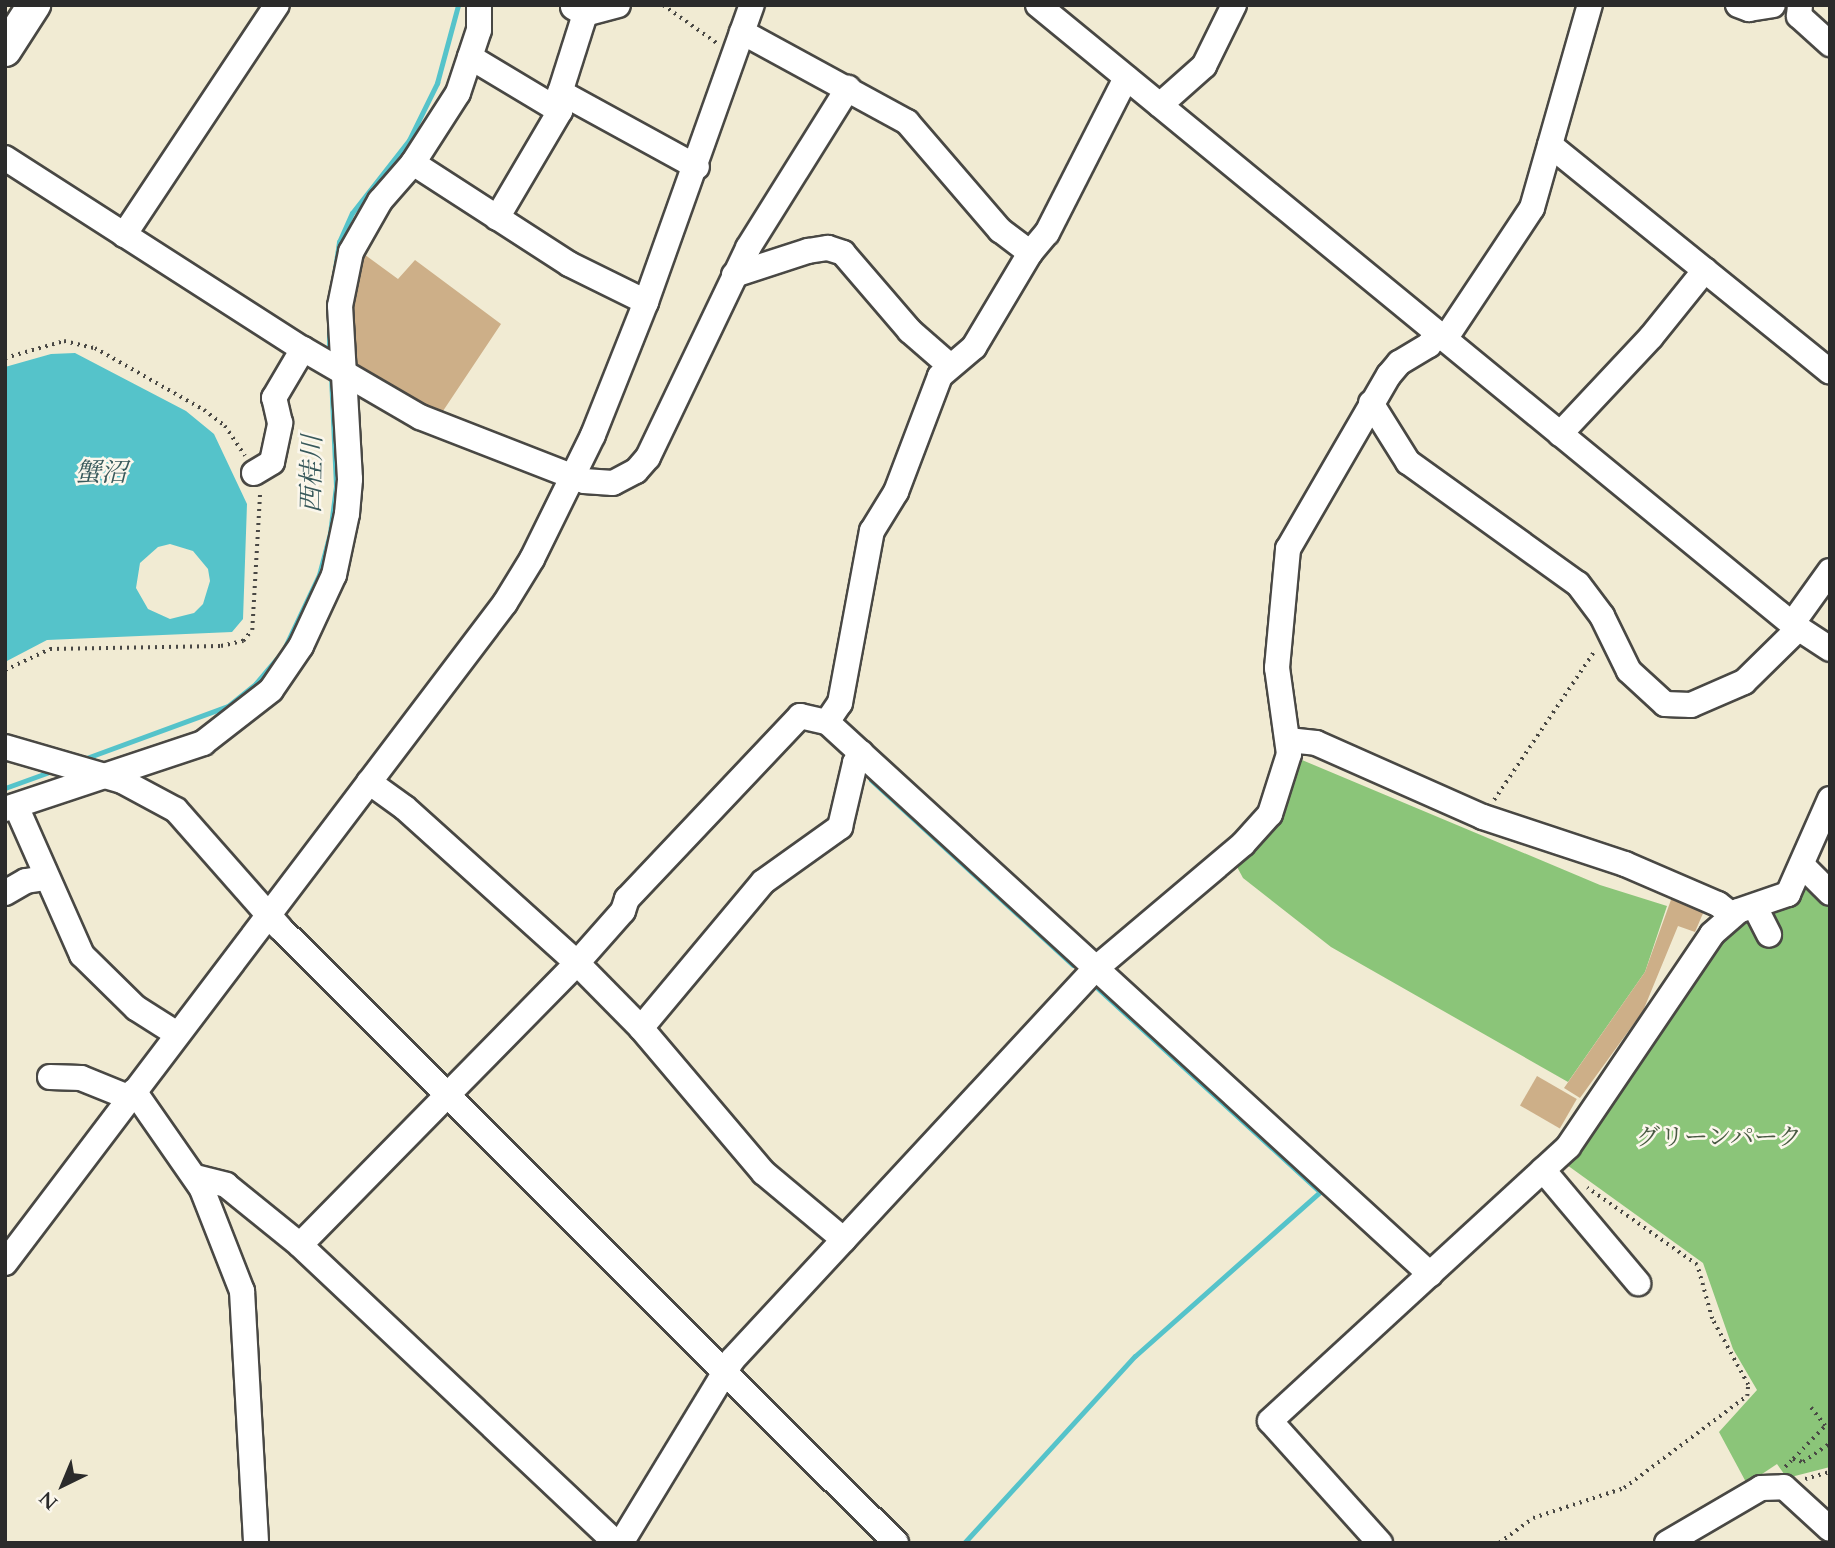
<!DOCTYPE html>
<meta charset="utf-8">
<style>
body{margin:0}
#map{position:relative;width:1835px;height:1548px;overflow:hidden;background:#f1ebd3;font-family:Cardo,"Noto Serif JP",serif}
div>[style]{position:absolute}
.green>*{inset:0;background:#8bc579}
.water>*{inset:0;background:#55c3ca}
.stream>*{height:5px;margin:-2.5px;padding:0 2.5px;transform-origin:2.5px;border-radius:2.5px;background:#55c3ca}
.building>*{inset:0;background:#cdaf88;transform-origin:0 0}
.path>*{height:3.5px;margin-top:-1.75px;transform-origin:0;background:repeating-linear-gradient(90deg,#494844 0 2px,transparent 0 7px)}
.roads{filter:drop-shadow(2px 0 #494844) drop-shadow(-2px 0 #494844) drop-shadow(0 2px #494844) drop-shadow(0 -2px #494844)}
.minor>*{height:24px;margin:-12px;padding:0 12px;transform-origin:12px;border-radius:12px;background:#fff}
.major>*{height:32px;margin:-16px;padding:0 16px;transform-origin:16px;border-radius:16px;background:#fff}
span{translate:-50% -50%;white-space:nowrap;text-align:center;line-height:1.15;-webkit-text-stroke:5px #fbf7ec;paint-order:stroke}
.park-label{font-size:24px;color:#485942}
.water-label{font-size:26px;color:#38595b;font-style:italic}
.frame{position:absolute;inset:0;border:7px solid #2b2b2b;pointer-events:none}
.north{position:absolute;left:28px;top:1450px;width:70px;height:70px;-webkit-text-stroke:5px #fbf7ec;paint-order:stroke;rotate:223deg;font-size:19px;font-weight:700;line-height:28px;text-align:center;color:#2b2b2b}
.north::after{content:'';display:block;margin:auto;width:24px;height:32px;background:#2b2b2b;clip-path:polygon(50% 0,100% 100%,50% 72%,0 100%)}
</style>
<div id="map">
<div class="green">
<div style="clip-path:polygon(1302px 760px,1600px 885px,1667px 906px,1645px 972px,1568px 1082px,1331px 947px,1243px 878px,1236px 865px,1277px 824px)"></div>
<div style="clip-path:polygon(1812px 882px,1830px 903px,1830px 1467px,1787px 1478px,1777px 1464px,1747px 1484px,1719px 1432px,1757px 1390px,1733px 1349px,1703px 1263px,1567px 1165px,1721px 940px,1740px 919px,1789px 907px)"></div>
</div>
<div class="water">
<div style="clip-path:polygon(evenodd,75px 353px,186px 411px,214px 434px,247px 504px,243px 619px,232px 632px,47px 640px,5px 662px,5px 367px,51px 354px,75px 353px,170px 544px,193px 551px,208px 569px,210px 581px,203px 604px,194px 613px,170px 619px,148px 609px,136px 588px,140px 563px,158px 547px,170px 544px)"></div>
</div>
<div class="stream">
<div style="left:331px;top:295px;width:54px;rotate:-81.4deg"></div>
<div style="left:339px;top:242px;width:32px;rotate:-66deg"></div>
<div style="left:352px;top:213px;width:93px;rotate:-52deg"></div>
<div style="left:409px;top:140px;width:64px;rotate:-63.8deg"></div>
<div style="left:437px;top:83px;width:81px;rotate:-74.9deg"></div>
<div style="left:329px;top:354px;width:29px;rotate:-90deg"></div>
<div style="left:81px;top:760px;width:157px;rotate:-20.2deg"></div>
<div style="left:228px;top:706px;width:36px;rotate:-39deg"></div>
<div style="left:256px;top:683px;width:42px;rotate:-49.8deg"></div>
<div style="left:283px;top:651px;width:84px;rotate:-64.7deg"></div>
<div style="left:319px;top:575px;width:43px;rotate:-75.3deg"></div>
<div style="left:330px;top:533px;width:47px;rotate:-82.7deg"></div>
<div style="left:336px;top:486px;width:112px;rotate:-92.6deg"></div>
<div style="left:871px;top:780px;width:274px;rotate:42.5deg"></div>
<div style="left:5px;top:788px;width:50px;rotate:-19.9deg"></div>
<div style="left:964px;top:1543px;width:253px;rotate:-47.6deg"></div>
<div style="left:1135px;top:1356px;width:247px;rotate:-41.6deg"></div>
<div style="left:1320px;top:1192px;width:302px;rotate:-137.5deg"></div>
</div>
<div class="building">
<div style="clip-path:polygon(357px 249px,398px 279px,415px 260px,501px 324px,439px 417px,349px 363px,344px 333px)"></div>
<div style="clip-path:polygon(1672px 897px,1704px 911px,1695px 932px,1678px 926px,1643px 1011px,1580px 1098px,1564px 1088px,1645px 972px)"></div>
<div style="left:1537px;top:1076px;width:46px;height:34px;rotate:30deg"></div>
</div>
<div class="path">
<div style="left:663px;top:5px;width:67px;rotate:35.3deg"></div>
<div style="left:5px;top:358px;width:61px;rotate:-16.1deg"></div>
<div style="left:64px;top:341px;width:32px;rotate:13deg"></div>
<div style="left:95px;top:348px;width:125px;rotate:29.6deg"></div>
<div style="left:204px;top:410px;width:26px;rotate:37deg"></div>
<div style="left:225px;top:426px;width:36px;rotate:56deg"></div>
<div style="left:5px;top:670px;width:50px;rotate:-25deg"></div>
<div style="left:50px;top:649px;width:171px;rotate:-1deg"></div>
<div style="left:221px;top:646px;width:23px;rotate:-13deg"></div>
<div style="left:243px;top:641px;width:14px;rotate:-51deg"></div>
<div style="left:252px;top:630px;width:137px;rotate:-86.7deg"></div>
<div style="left:1494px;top:800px;width:181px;rotate:-56deg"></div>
<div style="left:1793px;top:1459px;width:46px;rotate:-45.9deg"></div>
<div style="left:1825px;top:1426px;width:23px;rotate:-128deg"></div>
<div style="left:1785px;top:1467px;width:11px;rotate:-45deg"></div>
<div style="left:1793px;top:1459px;width:10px;rotate:17deg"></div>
<div style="left:1803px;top:1462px;width:33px;rotate:-35deg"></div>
<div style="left:1805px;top:1479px;width:26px;rotate:-16deg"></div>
<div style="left:1499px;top:1543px;width:42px;rotate:-36.3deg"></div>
<div style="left:1533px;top:1518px;width:96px;rotate:-18.2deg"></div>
<div style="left:1624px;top:1488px;width:154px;rotate:-36.8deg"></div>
<div style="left:1747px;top:1396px;width:11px;rotate:-85deg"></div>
<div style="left:1748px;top:1385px;width:75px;rotate:-118.6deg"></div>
<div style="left:1712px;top:1319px;width:56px;rotate:-105.5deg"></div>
<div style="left:1697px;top:1265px;width:134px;rotate:-145deg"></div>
</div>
<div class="roads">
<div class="minor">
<div style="left:1038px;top:5px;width:976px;rotate:39.38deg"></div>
<div style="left:1792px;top:624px;width:45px;rotate:33.3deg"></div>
<div style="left:1738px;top:5px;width:12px;rotate:20deg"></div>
<div style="left:1749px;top:9px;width:24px;rotate:-9deg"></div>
<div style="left:1800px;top:5px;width:11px;rotate:95deg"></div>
<div style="left:1799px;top:16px;width:42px;rotate:42.1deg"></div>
<div style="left:573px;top:7px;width:14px;rotate:30deg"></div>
<div style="left:585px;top:14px;width:34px;rotate:-15deg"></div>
<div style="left:742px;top:32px;width:188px;rotate:28.6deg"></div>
<div style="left:907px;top:122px;width:143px;rotate:49.3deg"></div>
<div style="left:1000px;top:230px;width:38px;rotate:37deg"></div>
<div style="left:470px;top:57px;width:105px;rotate:31deg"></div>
<div style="left:560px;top:92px;width:156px;rotate:28.7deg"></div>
<div style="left:1160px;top:105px;width:59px;rotate:-41.6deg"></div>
<div style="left:1204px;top:66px;width:68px;rotate:-63.8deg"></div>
<div style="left:1550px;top:145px;width:360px;rotate:39deg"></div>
<div style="left:5px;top:158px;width:354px;rotate:32.7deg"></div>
<div style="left:303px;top:349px;width:135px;rotate:30.2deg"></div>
<div style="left:420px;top:417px;width:176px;rotate:21.3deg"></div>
<div style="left:584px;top:481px;width:29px;rotate:4deg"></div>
<div style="left:613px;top:483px;width:26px;rotate:-28deg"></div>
<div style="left:636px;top:471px;width:18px;rotate:-49deg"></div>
<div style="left:648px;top:457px;width:232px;rotate:-64.4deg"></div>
<div style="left:748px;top:248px;width:189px;rotate:-58deg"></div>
<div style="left:413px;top:163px;width:186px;rotate:32.9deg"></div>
<div style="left:569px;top:264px;width:86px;rotate:26.3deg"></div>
<div style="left:497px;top:218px;width:124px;rotate:-59.5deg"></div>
<div style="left:560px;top:111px;width:15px;rotate:-94deg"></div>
<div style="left:559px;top:96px;width:86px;rotate:-72.4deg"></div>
<div style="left:124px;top:235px;width:276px;rotate:-56.4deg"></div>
<div style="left:734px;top:275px;width:78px;rotate:-18deg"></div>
<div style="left:808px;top:251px;width:20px;rotate:-9deg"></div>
<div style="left:828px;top:248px;width:16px;rotate:18deg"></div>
<div style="left:843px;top:253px;width:103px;rotate:49.3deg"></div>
<div style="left:910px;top:331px;width:52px;rotate:41.1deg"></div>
<div style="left:1445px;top:339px;width:157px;rotate:-56.4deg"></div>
<div style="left:1532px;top:208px;width:211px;rotate:-74.1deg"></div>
<div style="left:1371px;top:403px;width:70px;rotate:57.9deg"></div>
<div style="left:1408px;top:462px;width:209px;rotate:35.7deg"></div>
<div style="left:1578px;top:584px;width:40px;rotate:53deg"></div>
<div style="left:1602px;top:616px;width:61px;rotate:63.9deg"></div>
<div style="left:1629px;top:671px;width:49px;rotate:42.5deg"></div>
<div style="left:1665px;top:704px;width:26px;rotate:2deg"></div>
<div style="left:1691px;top:705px;width:58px;rotate:-23.5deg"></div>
<div style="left:1744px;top:682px;width:76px;rotate:-44.5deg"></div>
<div style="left:1560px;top:434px;width:133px;rotate:-46.8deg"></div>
<div style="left:1651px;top:337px;width:86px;rotate:-51.1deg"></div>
<div style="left:254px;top:473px;width:21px;rotate:-31deg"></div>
<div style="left:272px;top:462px;width:40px;rotate:-78deg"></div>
<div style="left:280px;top:423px;width:26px;rotate:-103deg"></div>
<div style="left:274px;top:398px;width:57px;rotate:-59.4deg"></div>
<div style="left:1792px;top:624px;width:65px;rotate:-54.4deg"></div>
<div style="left:827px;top:722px;width:23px;rotate:-56deg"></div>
<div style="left:840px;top:703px;width:175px;rotate:-79.5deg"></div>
<div style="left:872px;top:531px;width:46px;rotate:-58.4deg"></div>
<div style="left:896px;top:492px;width:124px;rotate:-69.2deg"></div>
<div style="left:940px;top:376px;width:45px;rotate:-40.5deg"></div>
<div style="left:974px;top:347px;width:109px;rotate:-59.2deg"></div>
<div style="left:1030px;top:253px;width:26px;rotate:-50deg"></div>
<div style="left:1047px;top:233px;width:174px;rotate:-63deg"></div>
<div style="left:1288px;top:740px;width:28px;rotate:6deg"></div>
<div style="left:1316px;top:743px;width:183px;rotate:23.9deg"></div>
<div style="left:1483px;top:817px;width:150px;rotate:18.3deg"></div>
<div style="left:1625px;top:864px;width:101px;rotate:23.3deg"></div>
<div style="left:1718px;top:904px;width:18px;rotate:38deg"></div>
<div style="left:5px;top:747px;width:122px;rotate:16.2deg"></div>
<div style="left:122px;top:781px;width:61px;rotate:28.2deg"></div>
<div style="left:176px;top:810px;width:156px;rotate:48.6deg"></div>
<div style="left:279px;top:927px;width:872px;rotate:44.95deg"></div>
<div style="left:369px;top:782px;width:44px;rotate:35.8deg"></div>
<div style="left:405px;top:808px;width:232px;rotate:42deg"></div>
<div style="left:577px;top:963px;width:91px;rotate:45.4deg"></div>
<div style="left:641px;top:1028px;width:190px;rotate:49.7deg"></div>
<div style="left:764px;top:1173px;width:104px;rotate:39.9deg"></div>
<div style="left:16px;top:806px;width:163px;rotate:66.1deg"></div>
<div style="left:82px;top:955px;width:76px;rotate:44.5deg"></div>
<div style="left:136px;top:1008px;width:49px;rotate:32.4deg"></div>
<div style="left:5px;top:809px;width:209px;rotate:-18.4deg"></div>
<div style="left:203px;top:743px;width:86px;rotate:-37.9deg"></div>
<div style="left:271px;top:690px;width:53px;rotate:-55.7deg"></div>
<div style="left:301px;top:646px;width:78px;rotate:-65.1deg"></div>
<div style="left:334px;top:575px;width:62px;rotate:-78deg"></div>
<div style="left:347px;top:514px;width:35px;rotate:-85deg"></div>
<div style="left:350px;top:479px;width:173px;rotate:-93.3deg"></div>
<div style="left:340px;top:306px;width:55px;rotate:-78.5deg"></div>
<div style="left:351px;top:252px;width:59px;rotate:-60.4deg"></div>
<div style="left:380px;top:201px;width:50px;rotate:-49deg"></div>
<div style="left:413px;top:163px;width:83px;rotate:-57.3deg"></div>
<div style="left:458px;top:93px;width:66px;rotate:-71.6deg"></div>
<div style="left:479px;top:30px;width:25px;rotate:-90deg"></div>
<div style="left:1803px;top:866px;width:38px;rotate:45deg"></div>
<div style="left:5px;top:893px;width:24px;rotate:-30deg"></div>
<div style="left:26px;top:881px;width:18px;rotate:-9deg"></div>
<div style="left:1755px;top:907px;width:31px;rotate:63deg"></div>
<div style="left:641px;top:1028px;width:190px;rotate:-50.1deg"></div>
<div style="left:763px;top:882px;width:95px;rotate:-35.5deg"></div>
<div style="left:840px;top:827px;width:66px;rotate:-76.8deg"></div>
<div style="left:855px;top:763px;width:12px;rotate:-59deg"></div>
<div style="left:50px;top:1077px;width:31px;rotate:2deg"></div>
<div style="left:81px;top:1078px;width:51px;rotate:22deg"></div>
<div style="left:134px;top:1091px;width:119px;rotate:55.2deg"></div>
<div style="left:202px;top:1189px;width:110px;rotate:68.6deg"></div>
<div style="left:242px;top:1291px;width:252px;rotate:86.8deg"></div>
<div style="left:1543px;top:1170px;width:148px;rotate:49.9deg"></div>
<div style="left:195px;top:1177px;width:32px;rotate:14deg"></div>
<div style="left:226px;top:1185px;width:95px;rotate:39deg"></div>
<div style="left:300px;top:1245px;width:434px;rotate:43.3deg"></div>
<div style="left:300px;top:1245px;width:395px;rotate:-45.5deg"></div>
<div style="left:577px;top:963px;width:69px;rotate:-48.5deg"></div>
<div style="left:623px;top:911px;width:13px;rotate:-72deg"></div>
<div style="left:627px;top:899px;width:252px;rotate:-46.6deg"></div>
<div style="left:800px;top:716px;width:28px;rotate:13deg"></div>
<div style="left:827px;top:722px;width:818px;rotate:42.47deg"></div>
<div style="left:5px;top:1263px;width:828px;rotate:-52.85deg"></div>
<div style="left:505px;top:603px;width:52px;rotate:-58.5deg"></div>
<div style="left:532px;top:559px;width:138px;rotate:-63.8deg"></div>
<div style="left:593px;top:435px;width:143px;rotate:-68.3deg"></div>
<div style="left:646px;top:302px;width:315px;rotate:-70.4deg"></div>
<div style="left:621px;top:1543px;width:215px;rotate:-58.7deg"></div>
<div style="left:733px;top:1359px;width:531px;rotate:-47.14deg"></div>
<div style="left:1094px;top:970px;width:195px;rotate:-40.2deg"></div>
<div style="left:1243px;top:844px;width:40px;rotate:-48deg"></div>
<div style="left:1270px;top:814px;width:63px;rotate:-72.4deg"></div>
<div style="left:1289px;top:754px;width:87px;rotate:-97.9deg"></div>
<div style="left:1277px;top:668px;width:120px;rotate:-84.7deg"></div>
<div style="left:1288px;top:549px;width:201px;rotate:-59.9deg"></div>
<div style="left:1389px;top:375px;width:16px;rotate:-50deg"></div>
<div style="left:1399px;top:363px;width:35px;rotate:-31deg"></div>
<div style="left:1429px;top:345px;width:14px;rotate:-56deg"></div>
<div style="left:1380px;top:1543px;width:164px;rotate:-132deg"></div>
<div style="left:1270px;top:1421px;width:405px;rotate:-42.6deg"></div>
<div style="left:1568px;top:1147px;width:257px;rotate:-55.9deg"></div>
<div style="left:1712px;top:934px;width:35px;rotate:-41deg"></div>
<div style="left:1738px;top:911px;width:53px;rotate:-18.8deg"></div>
<div style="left:1788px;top:894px;width:104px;rotate:-66.1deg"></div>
<div style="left:1667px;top:1543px;width:109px;rotate:-30.3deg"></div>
<div style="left:1761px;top:1488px;width:23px;rotate:-2deg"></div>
<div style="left:1784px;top:1487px;width:62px;rotate:42.4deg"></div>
</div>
<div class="major">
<div style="left:5px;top:50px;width:54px;rotate:-57.2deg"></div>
</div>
</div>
<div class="park-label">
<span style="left:1719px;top:1138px">グリーンパーク</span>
</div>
<div class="water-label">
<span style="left:101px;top:473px">蟹沼</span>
<span style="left:312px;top:474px;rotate:-89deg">西桂川</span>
</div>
<div class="frame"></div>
<div class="north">N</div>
</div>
